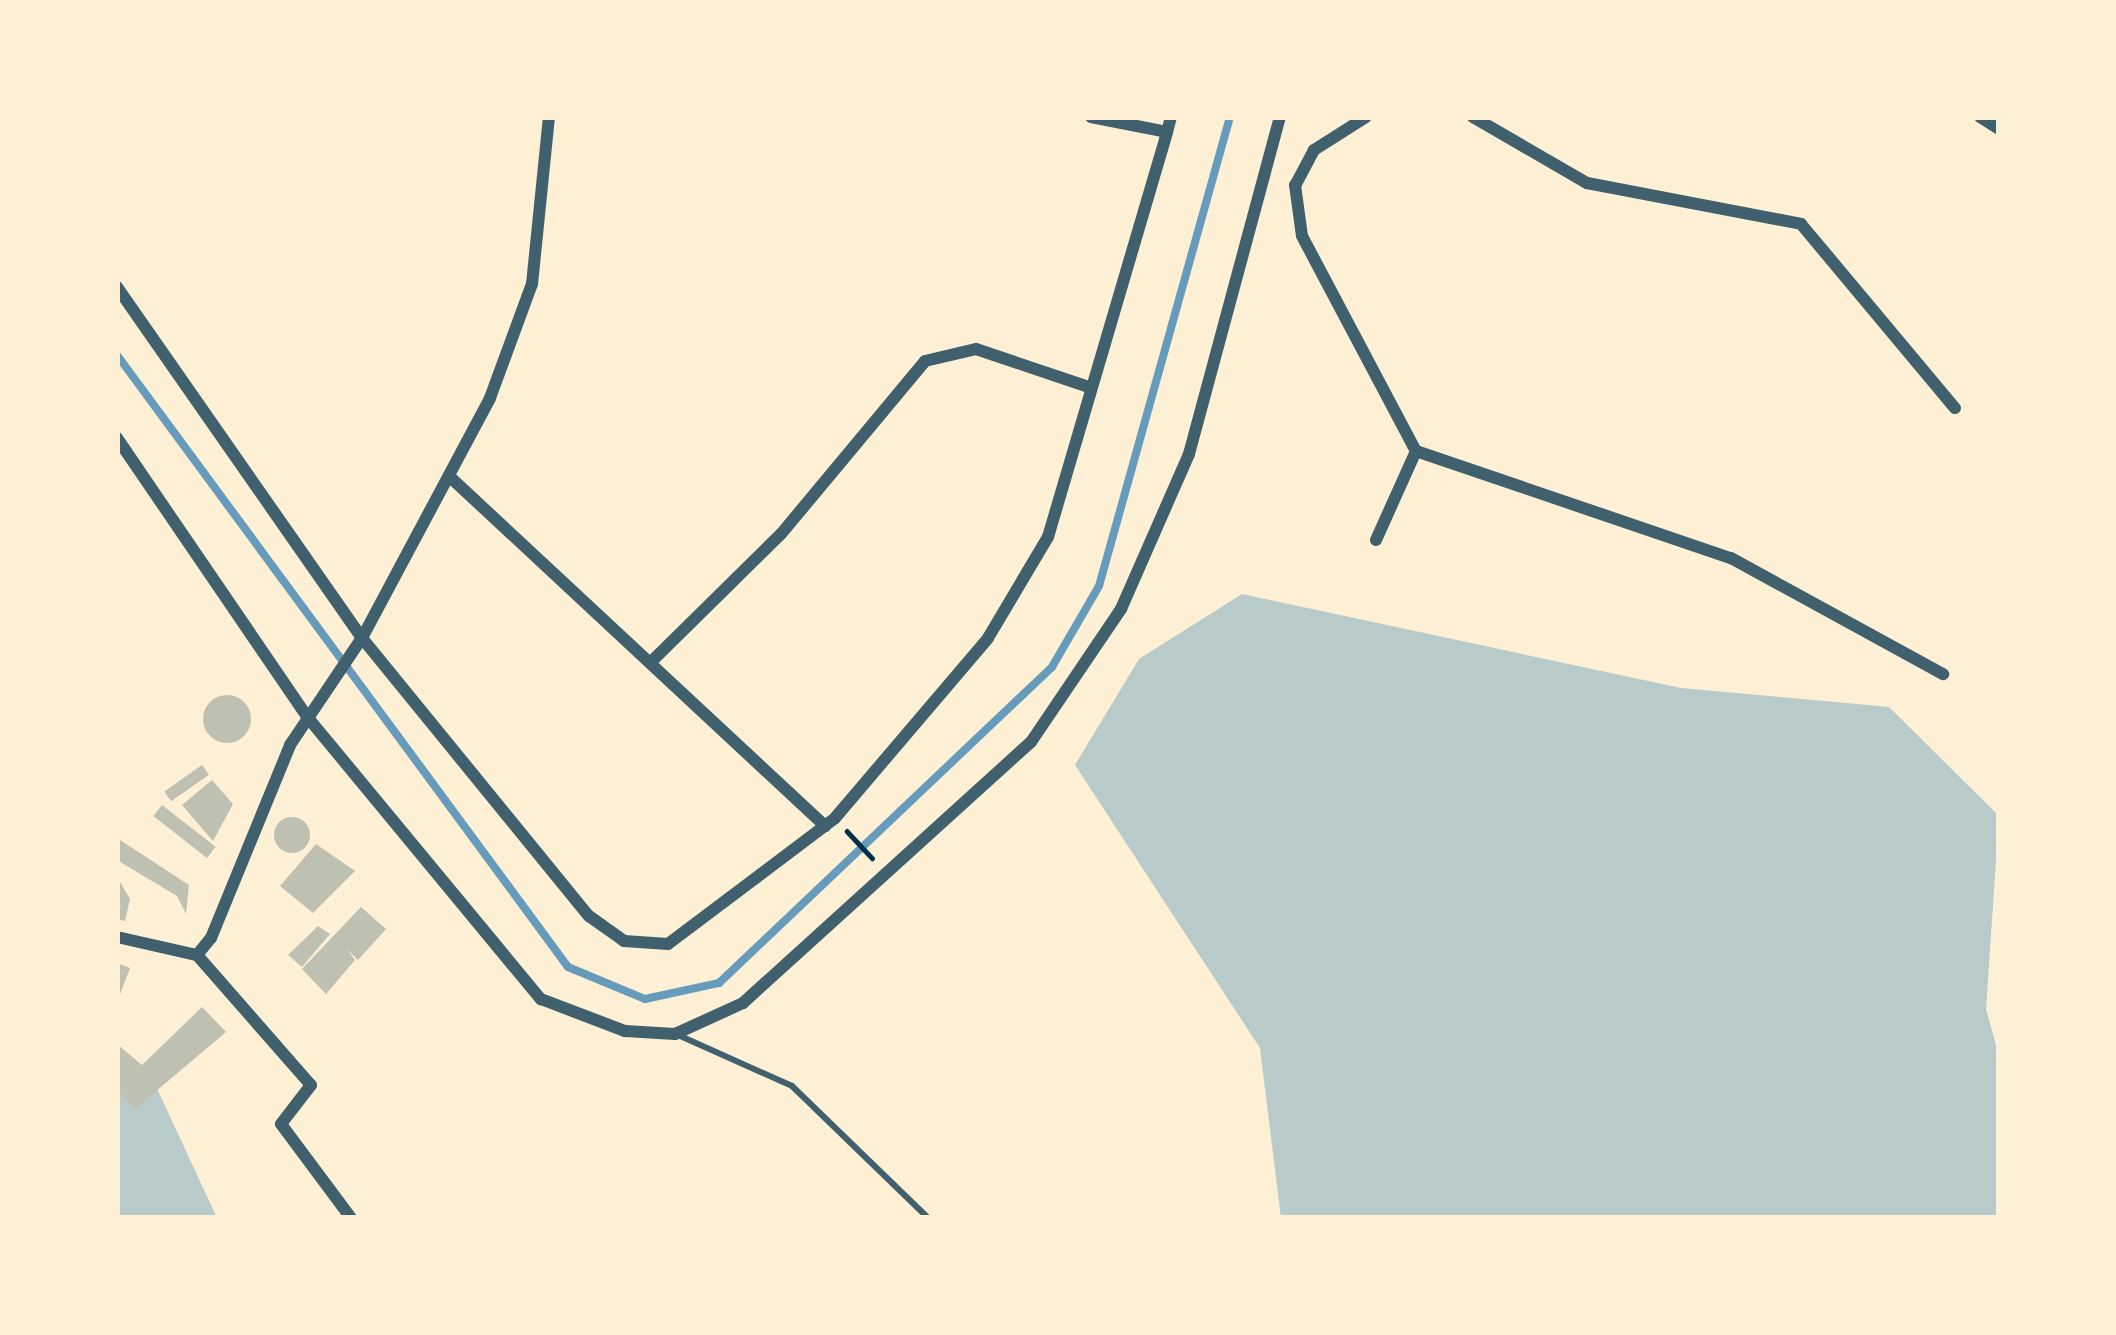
<!DOCTYPE html>
<style>
body{margin:0}
#map{position:relative;width:2116px;height:1335px;overflow:hidden;background:#fdf0d5;font-family:Helvetica,sans-serif}
div>[style]{position:absolute}
.green>*{inset:0;background:#b9caca}
.stream>*{height:8px;margin:-4px;padding:0 4px;transform-origin:4px;border-radius:4px;background:#669bbc}
.building>*{inset:0;background:#bec0b2;transform-origin:0 0}
.round{border-radius:50%}
.path>*{height:4.5px;margin:-2.25px;padding:0 2.25px;transform-origin:2.25px;border-radius:2.25px;background:#003049}
.service>*{height:6px;margin:-3px;padding:0 3px;transform-origin:3px;border-radius:3px;background:#3f606c}
.minor>*{height:12px;margin:-6px;padding:0 6px;transform-origin:6px;border-radius:6px;background:#3f606c}
span{translate:-50% -50%;white-space:nowrap;text-align:center;line-height:1.15;-webkit-text-stroke:9px #fdf0d5;paint-order:stroke}
.frame{position:absolute;inset:0;border:120px solid #fdf0d5;pointer-events:none}
</style>
<div id="map">
<div class="green">
<div style="clip-path:polygon(1242px 594px,1681px 688px,1889px 707px,1999px 816px,1986px 1009px,1999px 1056px,1999px 1218px,1281px 1218px,1260px 1048px,1075px 765px,1139px 659px)"></div>
<div style="clip-path:polygon(148px 1069px,217px 1218px,117px 1218px,117px 1075px)"></div>
</div>
<div class="stream">
<div style="left:117px;top:355px;width:760px;rotate:53.61deg"></div>
<div style="left:568px;top:967px;width:83px;rotate:22.6deg"></div>
<div style="left:645px;top:999px;width:76px;rotate:-12.2deg"></div>
<div style="left:719px;top:983px;width:459px;rotate:-43.5deg"></div>
<div style="left:1052px;top:667px;width:94px;rotate:-59.9deg"></div>
<div style="left:1099px;top:586px;width:487px;rotate:-74.4deg"></div>
</div>
<div class="building">
<div class="round" style="left:203px;top:695px;width:48px;height:48px"></div>
<div style="left:202px;top:765px;width:12px;height:46px;rotate:55deg"></div>
<div style="clip-path:polygon(212px 780px,233px 804px,213px 841px,182px 805px)"></div>
<div style="left:162px;top:805px;width:68px;height:14px;rotate:38deg"></div>
<div class="round" style="left:274px;top:817px;width:36px;height:36px"></div>
<div style="clip-path:polygon(117px 838px,189px 885px,186px 914px,177px 896px,117px 860px)"></div>
<div style="clip-path:polygon(316px 844px,355px 871px,313px 913px,280px 886px)"></div>
<div style="clip-path:polygon(117px 877px,130px 899px,125px 921px,117px 919px)"></div>
<div style="clip-path:polygon(361px 907px,386px 929px,358px 960px,347px 949px,355px 960px,326px 994px,302px 969px)"></div>
<div style="clip-path:polygon(318px 926px,330px 934px,302px 967px,288px 955px)"></div>
<div style="clip-path:polygon(117px 963px,130px 968px,117px 1002px)"></div>
<div style="clip-path:polygon(202px 1007px,226px 1032px,135px 1109px,117px 1089px,117px 1044px,142px 1065px)"></div>
</div>
<div class="path">
<div style="left:847px;top:831px;width:37px;rotate:47deg"></div>
</div>
<div class="service">
<div style="left:678px;top:1035px;width:125px;rotate:24.1deg"></div>
<div style="left:792px;top:1086px;width:190px;rotate:44.1deg"></div>
</div>
<div class="minor">
<div style="left:1091px;top:117px;width:77px;rotate:11.2deg"></div>
<div style="left:1167px;top:132px;width:16px;rotate:-75deg"></div>
<div style="left:1366px;top:117px;width:62px;rotate:147.6deg"></div>
<div style="left:1314px;top:150px;width:40px;rotate:118deg"></div>
<div style="left:1295px;top:185px;width:51px;rotate:82.2deg"></div>
<div style="left:1302px;top:236px;width:243px;rotate:62.1deg"></div>
<div style="left:1416px;top:451px;width:333px;rotate:18.8deg"></div>
<div style="left:1731px;top:558px;width:242px;rotate:28.7deg"></div>
<div style="left:1473px;top:117px;width:132px;rotate:30.1deg"></div>
<div style="left:1587px;top:183px;width:218px;rotate:10.8deg"></div>
<div style="left:1801px;top:224px;width:240px;rotate:50.1deg"></div>
<div style="left:1980px;top:117px;width:22px;rotate:32deg"></div>
<div style="left:117px;top:287px;width:428px;rotate:55.1deg"></div>
<div style="left:362px;top:638px;width:359px;rotate:50.8deg"></div>
<div style="left:589px;top:916px;width:43px;rotate:35.5deg"></div>
<div style="left:624px;top:941px;width:44px;rotate:3.9deg"></div>
<div style="left:668px;top:944px;width:209px;rotate:-37deg"></div>
<div style="left:835px;top:818px;width:236px;rotate:-49.6deg"></div>
<div style="left:988px;top:638px;width:117px;rotate:-59.3deg"></div>
<div style="left:1048px;top:537px;width:422px;rotate:-73.6deg"></div>
<div style="left:117px;top:438px;width:340px;rotate:55.7deg"></div>
<div style="left:309px;top:719px;width:364px;rotate:50.4deg"></div>
<div style="left:541px;top:999px;width:90px;rotate:20.9deg"></div>
<div style="left:625px;top:1031px;width:50px;rotate:3.4deg"></div>
<div style="left:675px;top:1034px;width:75px;rotate:-24.5deg"></div>
<div style="left:743px;top:1003px;width:389px;rotate:-42.2deg"></div>
<div style="left:1031px;top:742px;width:161px;rotate:-55.9deg"></div>
<div style="left:1121px;top:609px;width:169px;rotate:-66.3deg"></div>
<div style="left:1189px;top:454px;width:349px;rotate:-74.9deg"></div>
<div style="left:449px;top:476px;width:514px;rotate:42.95deg"></div>
<div style="left:1376px;top:540px;width:98px;rotate:-65.8deg"></div>
<div style="left:651px;top:662px;width:182px;rotate:-44.6deg"></div>
<div style="left:781px;top:534px;width:225px;rotate:-50.2deg"></div>
<div style="left:925px;top:361px;width:52px;rotate:-13.2deg"></div>
<div style="left:976px;top:349px;width:119px;rotate:18.6deg"></div>
<div style="left:117px;top:937px;width:82px;rotate:12.7deg"></div>
<div style="left:197px;top:955px;width:22px;rotate:-51deg"></div>
<div style="left:211px;top:938px;width:209px;rotate:-67.7deg"></div>
<div style="left:290px;top:745px;width:129px;rotate:-56.1deg"></div>
<div style="left:362px;top:638px;width:272px;rotate:-61.9deg"></div>
<div style="left:490px;top:398px;width:121px;rotate:-69.8deg"></div>
<div style="left:532px;top:284px;width:168px;rotate:-84.2deg"></div>
<div style="left:197px;top:955px;width:173px;rotate:48.8deg"></div>
<div style="left:311px;top:1085px;width:49px;rotate:127.6deg"></div>
<div style="left:281px;top:1124px;width:117px;rotate:53.3deg"></div>
</div>
<div class="frame"></div>
</div>
